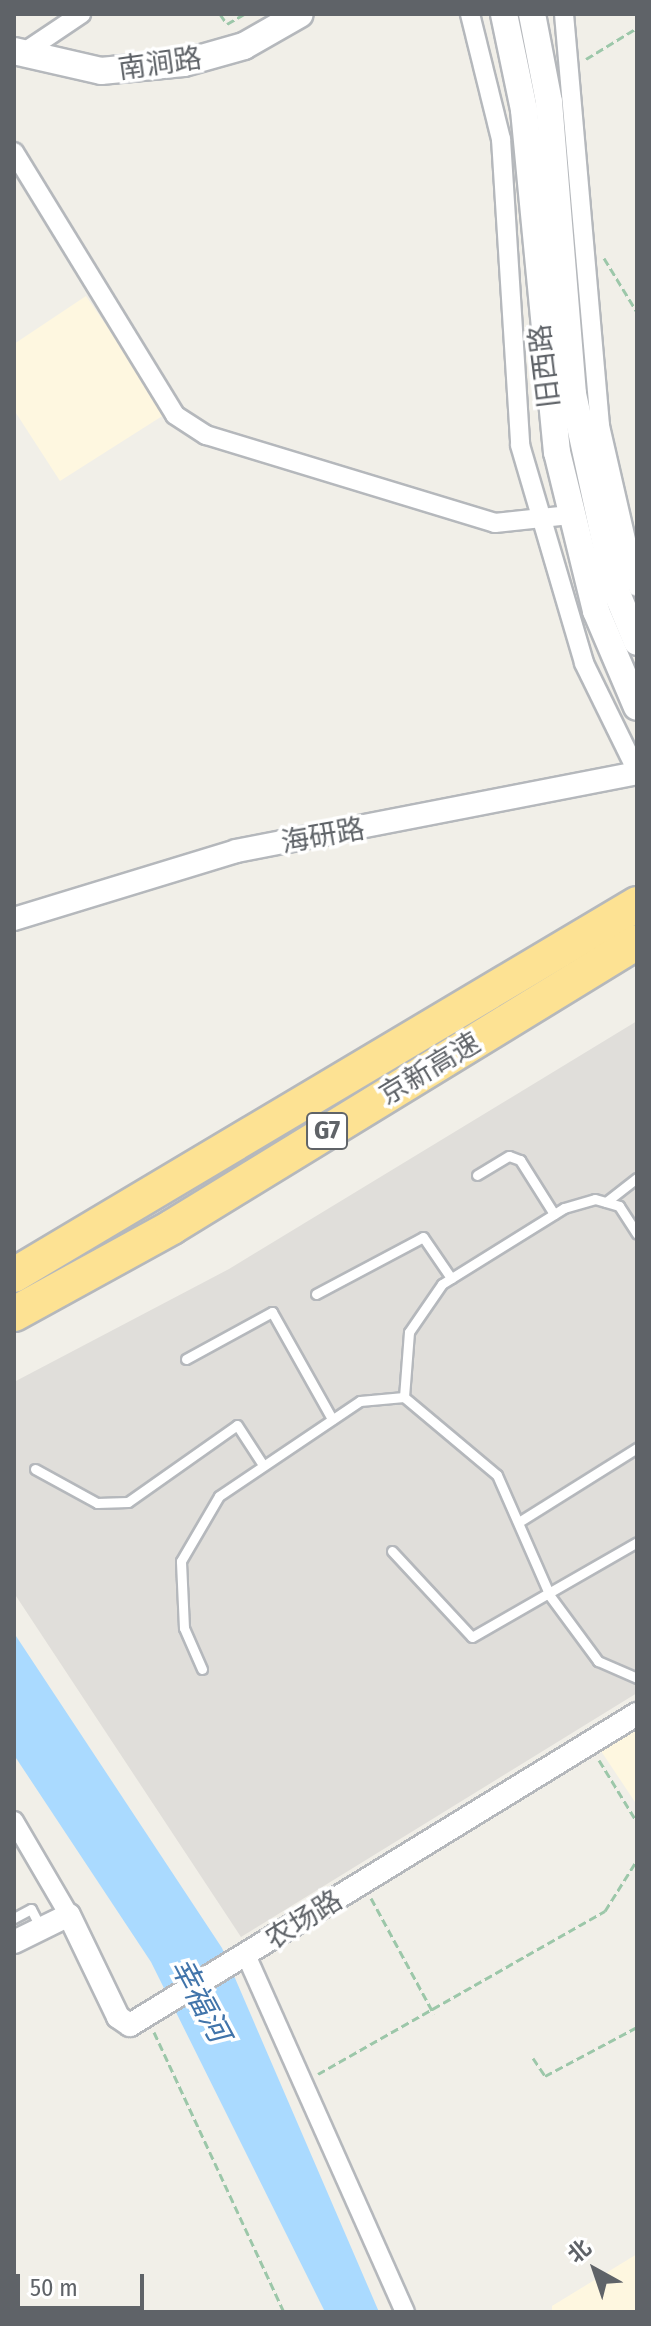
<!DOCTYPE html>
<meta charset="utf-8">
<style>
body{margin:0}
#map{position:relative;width:651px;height:2326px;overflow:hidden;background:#f1efe8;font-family:"Fira Sans Condensed","Noto Sans SC",sans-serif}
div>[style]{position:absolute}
.commercial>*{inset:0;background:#fef7e0}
.industrial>*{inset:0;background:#e0deda}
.water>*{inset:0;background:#aadaff}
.path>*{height:3px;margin-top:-1.5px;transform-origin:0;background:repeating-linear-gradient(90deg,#9cc7a9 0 8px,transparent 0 12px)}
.roads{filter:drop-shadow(2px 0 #b5b8bc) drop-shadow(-2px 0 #b5b8bc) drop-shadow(0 2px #b5b8bc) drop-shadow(0 -2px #b5b8bc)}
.service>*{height:9px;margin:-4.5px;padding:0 4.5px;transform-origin:4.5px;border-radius:4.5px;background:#fff}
.minor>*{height:18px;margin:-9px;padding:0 9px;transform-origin:9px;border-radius:9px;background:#fff}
.tertiary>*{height:22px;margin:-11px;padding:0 11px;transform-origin:11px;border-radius:11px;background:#fff}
.secondary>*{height:26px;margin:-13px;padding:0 13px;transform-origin:13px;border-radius:13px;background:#fff}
.motorway>*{height:34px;margin:-17px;padding:0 17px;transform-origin:17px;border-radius:17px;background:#fde293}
span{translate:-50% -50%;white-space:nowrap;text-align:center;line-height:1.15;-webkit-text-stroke:7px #fff;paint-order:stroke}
.shield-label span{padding:2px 6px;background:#fff;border:2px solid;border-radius:6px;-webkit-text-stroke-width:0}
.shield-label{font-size:26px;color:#5f6368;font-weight:700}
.street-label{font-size:28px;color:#5f6368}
.water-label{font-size:30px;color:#4174aa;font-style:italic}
.frame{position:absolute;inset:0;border:16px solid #5f6368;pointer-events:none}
.north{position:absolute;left:555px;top:2230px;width:80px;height:80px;-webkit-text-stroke:6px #fff;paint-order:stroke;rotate:320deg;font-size:22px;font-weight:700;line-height:32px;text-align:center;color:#5f6368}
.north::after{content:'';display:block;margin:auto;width:28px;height:36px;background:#5f6368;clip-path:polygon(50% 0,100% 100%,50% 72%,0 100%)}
.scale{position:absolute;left:16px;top:2274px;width:128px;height:36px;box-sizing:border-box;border:4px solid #5f6368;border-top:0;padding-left:10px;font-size:24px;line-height:28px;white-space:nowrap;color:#5f6368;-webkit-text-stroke:6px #fff;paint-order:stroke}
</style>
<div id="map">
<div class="commercial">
<div style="clip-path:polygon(86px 296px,167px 413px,60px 481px,14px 410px,14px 344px)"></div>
<div style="clip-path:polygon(637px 1728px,637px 1805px,601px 1751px)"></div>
<div style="clip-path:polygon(637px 2254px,637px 2312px,552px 2312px,552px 2306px)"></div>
</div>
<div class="industrial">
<div style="clip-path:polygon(637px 1021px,637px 1693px,241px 1937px,14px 1593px,14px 1382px,229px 1269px)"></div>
</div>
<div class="water">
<div style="clip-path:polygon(14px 1633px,222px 1948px,379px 2312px,325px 2312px,151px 1962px,14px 1755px)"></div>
</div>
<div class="path">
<div style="left:220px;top:14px;width:12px;rotate:55deg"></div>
<div style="left:227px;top:24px;width:20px;rotate:-30deg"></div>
<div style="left:586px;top:59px;width:60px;rotate:-31.3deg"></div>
<div style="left:604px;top:258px;width:63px;rotate:58.6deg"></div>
<div style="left:599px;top:1760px;width:73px;rotate:58.5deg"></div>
<div style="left:371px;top:1898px;width:132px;rotate:61.5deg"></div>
<div style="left:154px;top:2032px;width:309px;rotate:65.1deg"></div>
<div style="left:533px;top:2058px;width:22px;rotate:56deg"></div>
<div style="left:545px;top:2076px;width:104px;rotate:-28deg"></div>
<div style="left:318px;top:2074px;width:330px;rotate:-29.6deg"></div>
<div style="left:605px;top:1911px;width:60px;rotate:-57.9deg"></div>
</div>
<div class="roads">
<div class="service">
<div style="left:477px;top:1175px;width:37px;rotate:-31deg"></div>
<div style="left:509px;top:1156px;width:12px;rotate:20deg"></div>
<div style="left:520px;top:1160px;width:64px;rotate:57.8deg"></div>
<div style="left:606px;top:1202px;width:39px;rotate:-38deg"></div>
<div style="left:316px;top:1294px;width:121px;rotate:-28deg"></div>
<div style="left:423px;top:1237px;width:50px;rotate:55.7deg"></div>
<div style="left:186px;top:1359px;width:98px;rotate:-28.7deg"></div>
<div style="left:272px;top:1312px;width:123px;rotate:60.7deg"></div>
<div style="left:404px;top:1397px;width:65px;rotate:-85.6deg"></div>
<div style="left:409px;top:1332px;width:58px;rotate:-55.5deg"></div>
<div style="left:442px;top:1284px;width:144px;rotate:-31.9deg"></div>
<div style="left:564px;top:1208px;width:32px;rotate:-16deg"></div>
<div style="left:595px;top:1199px;width:25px;rotate:16deg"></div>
<div style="left:619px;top:1206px;width:33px;rotate:57deg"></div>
<div style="left:35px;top:1469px;width:71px;rotate:28.7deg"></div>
<div style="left:97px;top:1503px;width:31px;rotate:-2deg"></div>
<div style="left:128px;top:1502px;width:133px;rotate:-35.2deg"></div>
<div style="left:237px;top:1425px;width:44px;rotate:57deg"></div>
<div style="left:522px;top:1520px;width:136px;rotate:-32.1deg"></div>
<div style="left:392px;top:1551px;width:117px;rotate:47.1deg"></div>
<div style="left:472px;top:1637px;width:190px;rotate:-29.9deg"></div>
<div style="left:202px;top:1669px;width:45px;rotate:-113.7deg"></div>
<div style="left:184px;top:1628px;width:67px;rotate:-92.6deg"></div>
<div style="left:181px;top:1561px;width:75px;rotate:-59.7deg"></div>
<div style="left:219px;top:1496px;width:170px;rotate:-34deg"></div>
<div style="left:360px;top:1401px;width:44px;rotate:-5.2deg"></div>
<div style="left:404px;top:1397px;width:121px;rotate:40deg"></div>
<div style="left:497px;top:1475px;width:132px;rotate:66.3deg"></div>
<div style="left:550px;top:1596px;width:81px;rotate:53.6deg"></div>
<div style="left:598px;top:1661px;width:43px;rotate:23.6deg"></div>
<div style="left:14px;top:1918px;width:19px;rotate:-28deg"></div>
<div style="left:31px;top:1909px;width:22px;rotate:63deg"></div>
</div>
<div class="minor">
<div style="left:470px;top:14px;width:129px;rotate:76.1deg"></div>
<div style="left:501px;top:139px;width:307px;rotate:86.4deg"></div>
<div style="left:520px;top:445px;width:227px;rotate:73.6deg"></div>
<div style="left:584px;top:663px;width:120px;rotate:63.9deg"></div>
<div style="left:564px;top:14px;width:414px;rotate:85deg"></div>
<div style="left:600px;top:426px;width:165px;rotate:77.1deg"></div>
<div style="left:29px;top:49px;width:63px;rotate:-33.9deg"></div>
<div style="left:14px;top:152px;width:308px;rotate:58.5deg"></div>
<div style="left:175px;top:415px;width:37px;rotate:33deg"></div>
<div style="left:206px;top:435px;width:302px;rotate:16.9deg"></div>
<div style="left:495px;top:523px;width:75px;rotate:-6.1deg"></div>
<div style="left:14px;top:1821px;width:109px;rotate:59.7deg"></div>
<div style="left:246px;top:1955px;width:391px;rotate:66deg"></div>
</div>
<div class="tertiary">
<div style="left:14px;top:919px;width:232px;rotate:-17deg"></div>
<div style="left:236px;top:851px;width:409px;rotate:-11deg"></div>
<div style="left:14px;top:1942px;width:61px;rotate:-26.1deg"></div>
<div style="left:69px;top:1915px;width:113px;rotate:64.3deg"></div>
<div style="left:118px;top:2017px;width:14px;rotate:34deg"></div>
<div style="left:130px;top:2025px;width:595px;rotate:-31.53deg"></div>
</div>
<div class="secondary">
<div style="left:504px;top:14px;width:98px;rotate:78.2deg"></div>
<div style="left:524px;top:110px;width:344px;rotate:84.5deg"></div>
<div style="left:557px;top:452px;width:164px;rotate:76.2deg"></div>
<div style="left:596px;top:611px;width:104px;rotate:66.9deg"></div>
<div style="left:532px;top:14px;width:90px;rotate:79.1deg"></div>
<div style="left:549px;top:102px;width:293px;rotate:85.3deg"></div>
<div style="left:573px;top:394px;width:202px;rotate:77.7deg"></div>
<div style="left:616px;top:591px;width:55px;rotate:67.6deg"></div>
<div style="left:14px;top:51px;width:89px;rotate:12.9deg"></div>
<div style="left:101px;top:71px;width:83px;rotate:-5.5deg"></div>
<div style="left:184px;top:63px;width:62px;rotate:-15.8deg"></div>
<div style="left:244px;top:46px;width:64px;rotate:-29.7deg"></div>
</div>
<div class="motorway">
<div style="left:14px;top:1275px;width:725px;rotate:-30.77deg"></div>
<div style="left:14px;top:1314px;width:180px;rotate:-28.8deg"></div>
<div style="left:172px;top:1227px;width:545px;rotate:-31.5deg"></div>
</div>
</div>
<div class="shield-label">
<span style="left:327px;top:1131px">G7</span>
</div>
<div class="street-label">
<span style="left:160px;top:64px;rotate:-8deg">南涧路</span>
<span style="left:545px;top:366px;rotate:-97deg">旧西路</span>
<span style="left:323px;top:836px;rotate:-10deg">海研路</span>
<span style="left:430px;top:1069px;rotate:-31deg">京新高速</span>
<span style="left:304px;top:1920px;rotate:-32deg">农场路</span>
</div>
<div class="water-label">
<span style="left:200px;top:2000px;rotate:62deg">幸福河</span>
</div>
<div class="frame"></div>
<div class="north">北</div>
<div class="scale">50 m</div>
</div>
